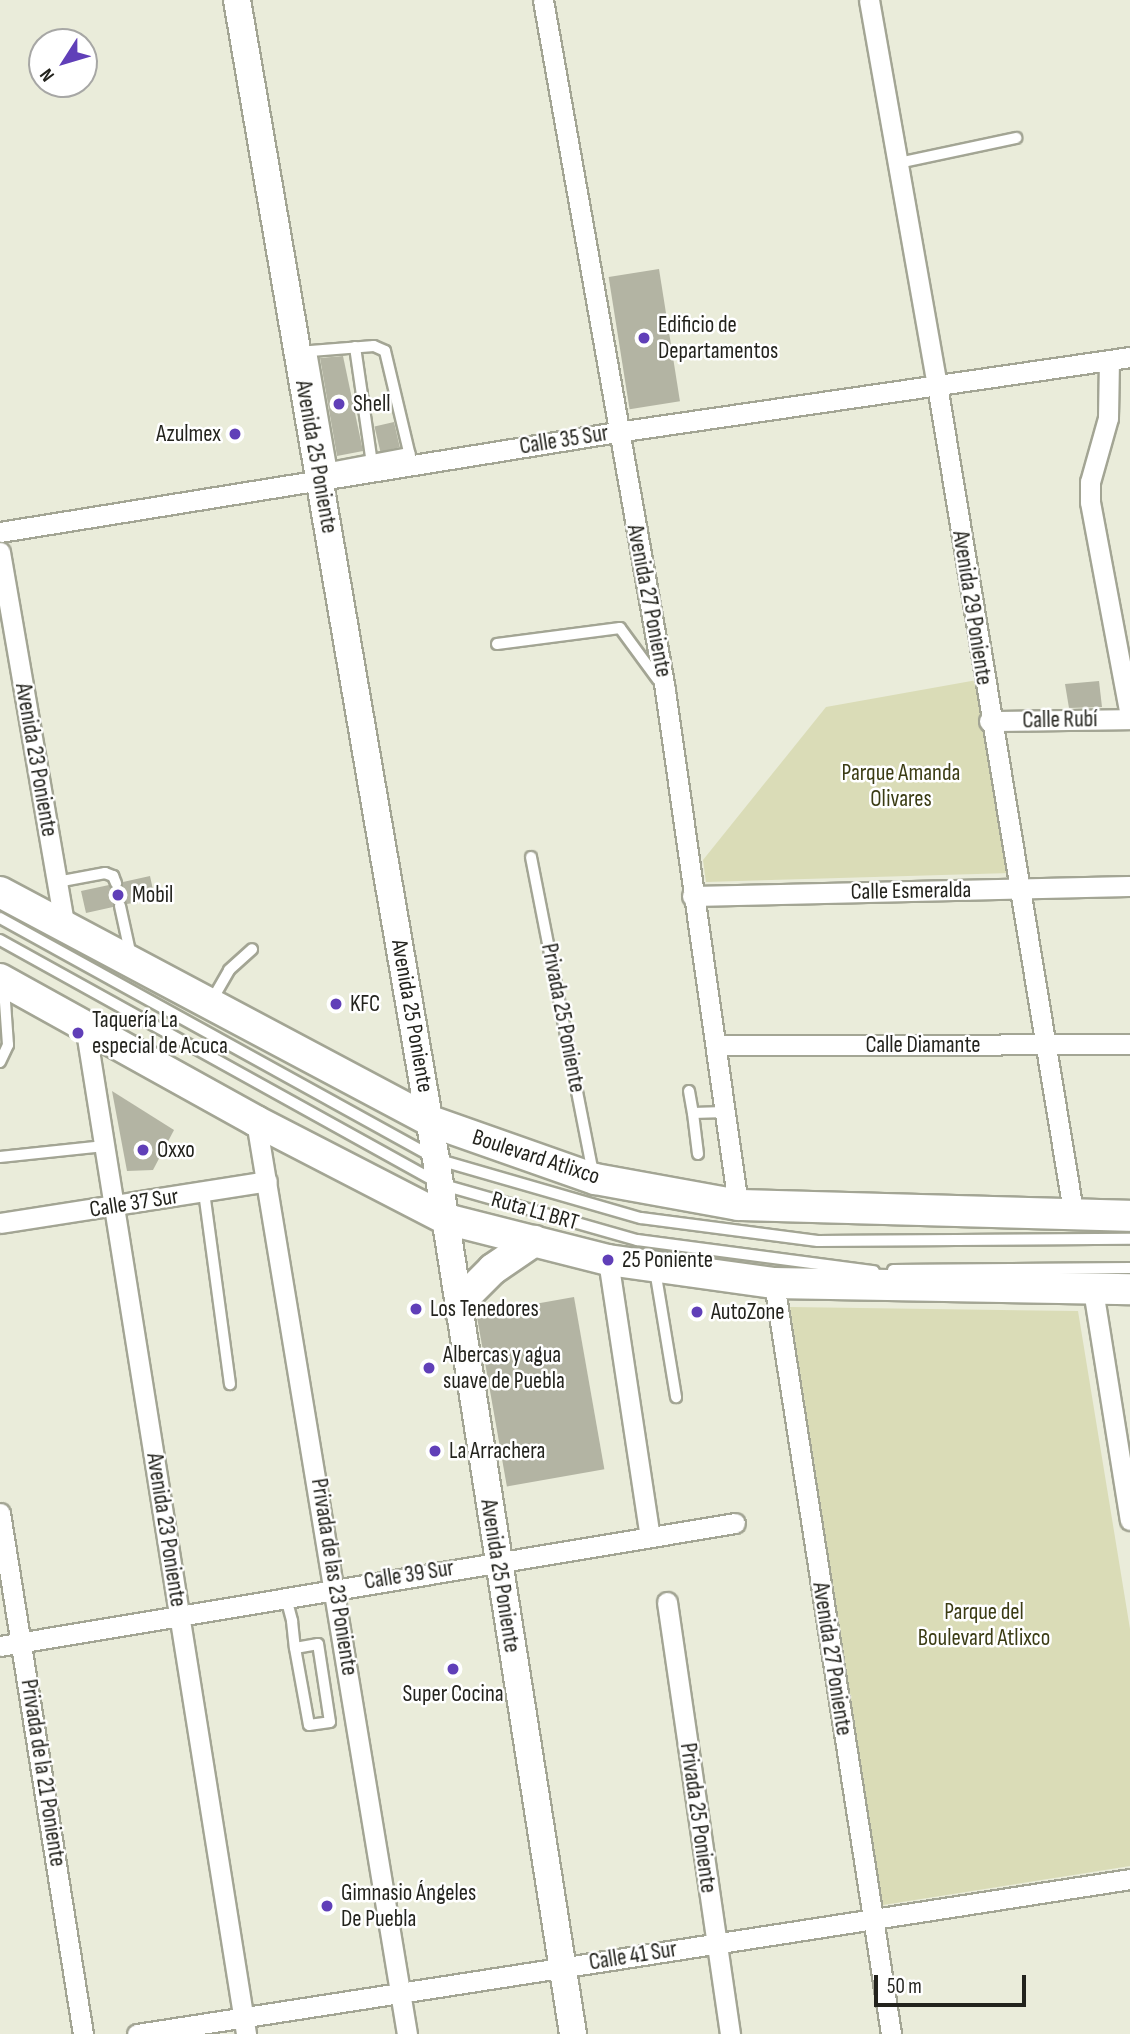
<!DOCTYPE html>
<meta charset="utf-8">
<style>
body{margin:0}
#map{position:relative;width:1130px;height:2034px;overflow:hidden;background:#eaecda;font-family:"Sofia Sans Condensed",sans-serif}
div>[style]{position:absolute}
.green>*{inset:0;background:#dadcb7}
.building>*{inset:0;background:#b3b4a3;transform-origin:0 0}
.roads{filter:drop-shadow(2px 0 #a3a594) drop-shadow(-2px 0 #a3a594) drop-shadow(0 2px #a3a594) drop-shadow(0 -2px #a3a594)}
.lane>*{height:10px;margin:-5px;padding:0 5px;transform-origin:5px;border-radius:5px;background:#fff}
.street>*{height:19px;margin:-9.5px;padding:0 9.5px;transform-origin:9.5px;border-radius:9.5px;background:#fff}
.secondary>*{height:26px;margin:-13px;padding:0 13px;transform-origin:13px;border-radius:13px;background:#fff}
.primary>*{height:30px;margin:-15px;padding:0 15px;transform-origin:15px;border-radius:15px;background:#fff}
.dots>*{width:19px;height:19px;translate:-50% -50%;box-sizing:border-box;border:4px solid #fff;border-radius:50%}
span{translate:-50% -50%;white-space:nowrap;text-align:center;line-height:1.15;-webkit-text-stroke:5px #fff;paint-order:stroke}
.poi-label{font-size:23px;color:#23231d}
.left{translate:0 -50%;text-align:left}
.right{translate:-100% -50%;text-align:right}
.street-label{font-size:23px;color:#23231d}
.park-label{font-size:23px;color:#3b3c14}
.north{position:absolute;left:28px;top:28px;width:70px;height:70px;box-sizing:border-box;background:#fff;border:2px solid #a7a7a5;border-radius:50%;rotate:233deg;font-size:19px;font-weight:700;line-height:28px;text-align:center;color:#23231d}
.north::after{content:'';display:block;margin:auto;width:24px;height:32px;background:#603fb8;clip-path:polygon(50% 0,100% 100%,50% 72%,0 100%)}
.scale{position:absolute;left:874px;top:1975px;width:152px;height:32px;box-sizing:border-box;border:4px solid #23231d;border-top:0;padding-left:9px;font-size:21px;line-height:24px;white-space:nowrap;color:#23231d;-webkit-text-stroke:5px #fff;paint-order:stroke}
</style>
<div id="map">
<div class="green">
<div style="clip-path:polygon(977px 680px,1011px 873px,706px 882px,703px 860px,826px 707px)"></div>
<div style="clip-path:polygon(790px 1307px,1078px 1311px,1130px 1629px,1130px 1866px,883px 1905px)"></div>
</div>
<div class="building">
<div style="left:659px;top:269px;width:134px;height:51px;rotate:81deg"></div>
<div style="clip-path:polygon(343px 356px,363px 451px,337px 456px,320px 358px)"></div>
<div style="left:394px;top:422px;width:26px;height:20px;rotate:77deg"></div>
<div style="clip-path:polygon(1099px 681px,1102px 707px,1069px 708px,1065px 684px)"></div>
<div style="clip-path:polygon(150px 876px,155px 899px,127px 904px,119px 899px,113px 907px,86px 913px,81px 891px,109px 885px,118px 890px,123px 882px)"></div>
<div style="clip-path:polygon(112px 1091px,174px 1130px,153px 1170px,127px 1171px)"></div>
<div style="left:574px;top:1297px;width:175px;height:99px;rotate:80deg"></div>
</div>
<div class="roads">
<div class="lane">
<div style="left:898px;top:163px;width:121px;rotate:-12deg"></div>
<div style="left:355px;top:347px;width:125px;rotate:81.7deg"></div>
<div style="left:311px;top:351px;width:129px;rotate:80.2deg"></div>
<div style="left:298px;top:352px;width:76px;rotate:-4.5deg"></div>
<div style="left:374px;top:346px;width:12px;rotate:24deg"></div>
<div style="left:385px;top:351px;width:116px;rotate:76.6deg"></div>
<div style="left:325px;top:469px;width:86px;rotate:-10.7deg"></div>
<div style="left:497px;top:644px;width:124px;rotate:-7.4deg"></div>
<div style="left:620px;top:628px;width:64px;rotate:53.8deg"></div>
<div style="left:531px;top:857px;width:322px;rotate:78.9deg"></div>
<div style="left:57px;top:882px;width:49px;rotate:-10.6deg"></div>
<div style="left:105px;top:873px;width:9px;rotate:21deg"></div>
<div style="left:113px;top:876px;width:8px;rotate:67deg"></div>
<div style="left:120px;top:906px;width:51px;rotate:77.6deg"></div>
<div style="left:0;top:918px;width:498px;rotate:28.9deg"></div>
<div style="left:436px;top:1159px;width:213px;rotate:16.1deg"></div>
<div style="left:641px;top:1218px;width:178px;rotate:7.4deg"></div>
<div style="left:818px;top:1241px;width:312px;rotate:-0.4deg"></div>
<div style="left:0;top:940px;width:503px;rotate:29.01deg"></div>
<div style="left:440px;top:1184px;width:205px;rotate:15.9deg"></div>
<div style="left:637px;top:1240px;width:239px;rotate:7.5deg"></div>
<div style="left:212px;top:1000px;width:34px;rotate:-60deg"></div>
<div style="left:229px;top:970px;width:31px;rotate:-42deg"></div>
<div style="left:0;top:1062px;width:19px;rotate:-65deg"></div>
<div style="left:8px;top:1045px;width:57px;rotate:-94deg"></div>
<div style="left:689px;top:1091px;width:22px;rotate:80deg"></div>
<div style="left:698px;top:1154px;width:41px;rotate:-97deg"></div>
<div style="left:693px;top:1113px;width:32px;rotate:-2deg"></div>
<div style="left:0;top:1157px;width:105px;rotate:-6deg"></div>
<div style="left:204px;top:1192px;width:194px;rotate:82.3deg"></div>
<div style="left:655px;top:1270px;width:129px;rotate:80.6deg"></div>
<div style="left:893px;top:1270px;width:237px;rotate:-0.5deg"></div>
<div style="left:286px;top:1598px;width:24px;rotate:75deg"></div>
<div style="left:292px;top:1621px;width:27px;rotate:84deg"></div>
<div style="left:295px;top:1648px;width:78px;rotate:79.7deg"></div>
<div style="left:309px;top:1725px;width:21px;rotate:-8deg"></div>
<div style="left:330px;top:1722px;width:79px;rotate:-98.7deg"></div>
<div style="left:318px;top:1644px;width:23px;rotate:170deg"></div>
</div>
<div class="street">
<div style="left:543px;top:0;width:701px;rotate:79.97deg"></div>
<div style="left:665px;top:690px;width:520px;rotate:81.93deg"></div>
<div style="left:869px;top:0;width:391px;rotate:80deg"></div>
<div style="left:937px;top:385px;width:843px;rotate:80.65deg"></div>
<div style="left:1109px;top:360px;width:58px;rotate:91deg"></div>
<div style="left:1108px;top:418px;width:66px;rotate:105.7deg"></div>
<div style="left:1090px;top:482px;width:20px;rotate:90deg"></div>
<div style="left:1090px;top:502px;width:217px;rotate:79.4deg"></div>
<div style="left:0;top:532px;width:625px;rotate:-9.21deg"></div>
<div style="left:617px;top:432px;width:518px;rotate:-8.32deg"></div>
<div style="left:0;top:552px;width:381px;rotate:80.2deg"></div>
<div style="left:989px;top:721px;width:141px;rotate:-0.8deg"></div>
<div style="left:692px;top:896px;width:438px;rotate:-1.3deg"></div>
<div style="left:85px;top:1025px;width:1022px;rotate:80.93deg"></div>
<div style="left:716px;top:1045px;width:414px;rotate:-0.1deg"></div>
<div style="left:256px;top:1121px;width:925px;rotate:80.61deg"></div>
<div style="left:0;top:1223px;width:270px;rotate:-8.9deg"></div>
<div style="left:608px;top:1260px;width:280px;rotate:81.4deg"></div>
<div style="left:774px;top:1283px;width:760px;rotate:81.14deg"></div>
<div style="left:1093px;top:1290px;width:233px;rotate:80.9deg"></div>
<div style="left:0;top:1513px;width:528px;rotate:80.95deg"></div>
<div style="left:667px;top:1602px;width:437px;rotate:81.7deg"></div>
<div style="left:0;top:1646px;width:745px;rotate:-9.5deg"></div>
<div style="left:137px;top:2034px;width:1005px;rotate:-8.87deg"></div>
</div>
<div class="secondary">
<div style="left:237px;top:0;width:1176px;rotate:80.26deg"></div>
<div style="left:436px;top:1159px;width:886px;rotate:81.1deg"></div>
</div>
<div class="primary">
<div style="left:0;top:892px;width:487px;rotate:28deg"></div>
<div style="left:430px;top:1121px;width:175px;rotate:19.4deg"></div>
<div style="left:595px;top:1179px;width:145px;rotate:10.3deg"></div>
<div style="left:738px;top:1205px;width:392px;rotate:1.6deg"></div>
<div style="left:0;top:979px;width:293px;rotate:29deg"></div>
<div style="left:256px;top:1121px;width:214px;rotate:27.3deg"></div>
<div style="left:446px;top:1219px;width:167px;rotate:14.2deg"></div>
<div style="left:608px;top:1260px;width:168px;rotate:7.9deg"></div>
<div style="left:774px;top:1283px;width:356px;rotate:1deg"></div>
<div style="left:460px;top:1310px;width:18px;rotate:-63deg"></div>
<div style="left:468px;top:1294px;width:35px;rotate:-45deg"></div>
<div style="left:493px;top:1269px;width:50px;rotate:-34.3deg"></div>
</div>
</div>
<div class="dots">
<div style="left:644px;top:338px;background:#603fb8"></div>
<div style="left:339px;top:404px;background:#603fb8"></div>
<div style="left:235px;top:434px;background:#603fb8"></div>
<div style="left:118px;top:895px;background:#603fb8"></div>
<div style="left:336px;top:1004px;background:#603fb8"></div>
<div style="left:78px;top:1033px;background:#603fb8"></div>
<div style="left:143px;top:1150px;background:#603fb8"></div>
<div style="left:608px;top:1260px;background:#603fb8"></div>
<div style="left:416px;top:1309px;background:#603fb8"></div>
<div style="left:697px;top:1312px;background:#603fb8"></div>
<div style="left:429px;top:1368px;background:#603fb8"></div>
<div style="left:435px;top:1451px;background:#603fb8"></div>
<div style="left:453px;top:1669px;background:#603fb8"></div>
<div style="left:327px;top:1906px;background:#603fb8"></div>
</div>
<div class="poi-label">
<span class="left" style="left:658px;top:338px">Edificio de<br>Departamentos</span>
<span class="left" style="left:353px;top:404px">Shell</span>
<span class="right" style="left:221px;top:434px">Azulmex</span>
<span class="left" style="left:132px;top:895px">Mobil</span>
<span class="left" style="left:350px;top:1004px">KFC</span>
<span class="left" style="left:92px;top:1033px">Taquería La<br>especial de Acuca</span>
<span class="left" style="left:157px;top:1150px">Oxxo</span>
<span class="left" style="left:622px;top:1260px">25 Poniente</span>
<span class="left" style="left:430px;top:1309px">Los Tenedores</span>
<span class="left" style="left:711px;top:1312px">AutoZone</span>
<span class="left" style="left:443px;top:1368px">Albercas y agua<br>suave de Puebla</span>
<span class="left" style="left:449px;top:1451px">La Arrachera</span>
<span style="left:453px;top:1694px">Super Cocina</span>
<span class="left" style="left:341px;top:1906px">Gimnasio Ángeles<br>De Puebla</span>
</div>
<div class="street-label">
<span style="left:564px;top:440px;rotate:-9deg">Calle 35 Sur</span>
<span style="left:316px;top:457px;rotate:80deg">Avenida 25 Poniente</span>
<span style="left:649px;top:601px;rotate:79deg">Avenida 27 Poniente</span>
<span style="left:972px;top:608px;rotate:81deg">Avenida 29 Poniente</span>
<span style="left:1060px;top:720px;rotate:-1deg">Calle Rubí</span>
<span style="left:36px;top:760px;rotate:80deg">Avenida 23 Poniente</span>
<span style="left:911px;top:891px;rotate:-1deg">Calle Esmeralda</span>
<span style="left:412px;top:1016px;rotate:80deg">Avenida 25 Poniente</span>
<span style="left:563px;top:1018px;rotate:79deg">Privada 25 Poniente</span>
<span style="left:923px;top:1045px">Calle Diamante</span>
<span style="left:536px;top:1157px;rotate:18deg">Boulevard Atlixco</span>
<span style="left:134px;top:1203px;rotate:-9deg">Calle 37 Sur</span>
<span style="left:535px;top:1211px;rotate:16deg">Ruta L1 BRT</span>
<span style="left:166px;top:1530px;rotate:81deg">Avenida 23 Poniente</span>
<span style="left:409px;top:1575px;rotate:-9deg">Calle 39 Sur</span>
<span style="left:500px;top:1576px;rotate:81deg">Avenida 25 Poniente</span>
<span style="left:334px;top:1577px;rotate:81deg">Privada de las 23 Poniente</span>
<span style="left:832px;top:1659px;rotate:81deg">Avenida 27 Poniente</span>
<span style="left:43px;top:1773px;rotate:81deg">Privada de la 21 Poniente</span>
<span style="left:698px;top:1818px;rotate:82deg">Privada 25 Poniente</span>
<span style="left:633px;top:1956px;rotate:-9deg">Calle 41 Sur</span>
</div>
<div class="park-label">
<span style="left:901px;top:786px">Parque Amanda<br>Olivares</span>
<span style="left:984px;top:1625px">Parque del<br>Boulevard Atlixco</span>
</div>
<div class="north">N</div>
<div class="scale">50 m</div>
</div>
